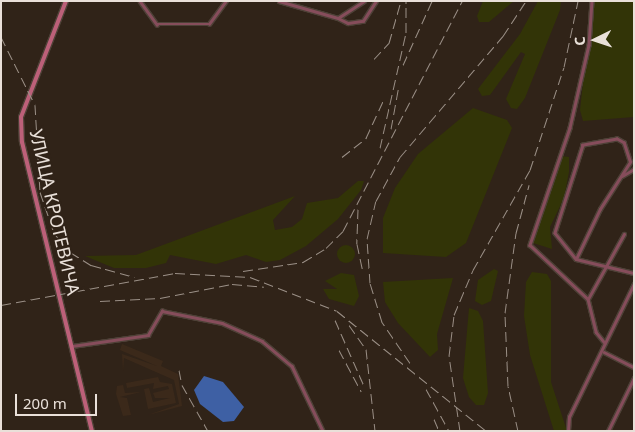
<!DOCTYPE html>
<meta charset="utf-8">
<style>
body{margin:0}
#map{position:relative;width:635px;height:432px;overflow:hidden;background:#302318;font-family:"Noto Sans",sans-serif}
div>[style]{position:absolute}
.built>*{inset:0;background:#3b291a}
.green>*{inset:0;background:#323407}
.round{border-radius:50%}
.water>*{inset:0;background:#3e60a4}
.roads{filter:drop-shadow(1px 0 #4e4137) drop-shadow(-1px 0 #4e4137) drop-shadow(0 1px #4e4137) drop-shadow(0 -1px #4e4137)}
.street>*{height:2.5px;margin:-1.25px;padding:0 1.25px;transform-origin:1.25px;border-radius:1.25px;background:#864d5b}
.secondary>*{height:4px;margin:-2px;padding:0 2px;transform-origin:2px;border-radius:2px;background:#bc6079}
.rail>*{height:1px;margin-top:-0.5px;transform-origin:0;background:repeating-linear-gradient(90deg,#9b9087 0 10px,transparent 0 15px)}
span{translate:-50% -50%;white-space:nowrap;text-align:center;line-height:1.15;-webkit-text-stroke:4px #302318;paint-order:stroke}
.street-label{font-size:18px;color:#e9e0d9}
.frame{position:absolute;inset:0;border:2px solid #e9e0d9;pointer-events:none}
.north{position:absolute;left:570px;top:15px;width:50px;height:50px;-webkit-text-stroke:4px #302318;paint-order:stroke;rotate:266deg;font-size:14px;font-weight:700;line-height:20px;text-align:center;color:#e9e0d9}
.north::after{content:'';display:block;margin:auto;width:18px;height:22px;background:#e9e0d9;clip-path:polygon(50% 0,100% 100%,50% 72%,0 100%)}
.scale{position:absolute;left:15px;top:394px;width:82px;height:22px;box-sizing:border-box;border:2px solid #e9e0d9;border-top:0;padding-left:6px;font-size:15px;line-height:18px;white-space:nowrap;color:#e9e0d9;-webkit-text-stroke:4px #302318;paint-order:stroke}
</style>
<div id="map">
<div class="built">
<div style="clip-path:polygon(122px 344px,163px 361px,161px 366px,178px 374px,182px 406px,148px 415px,179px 404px,174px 380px,124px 358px,123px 371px,122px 354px,157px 366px,120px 350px)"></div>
<div style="clip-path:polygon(158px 377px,160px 382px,172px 384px,176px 403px,148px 409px,144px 389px,149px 388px,153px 402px,170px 398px,155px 398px,153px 393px,169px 389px,168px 386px,153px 389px,154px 383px,127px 388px,126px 383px)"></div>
<div style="clip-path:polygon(123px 385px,125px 393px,141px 392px,120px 397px,127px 398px,131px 415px,123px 416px,116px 394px,117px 386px)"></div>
</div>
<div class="green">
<div style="clip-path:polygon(483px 1px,514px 1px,489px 22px,479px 22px,477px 16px)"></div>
<div style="clip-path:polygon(538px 1px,561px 1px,560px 10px,525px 98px,517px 109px,511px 108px,506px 99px,525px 54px,521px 52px,490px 95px,482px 96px,478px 89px,520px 34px)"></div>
<div style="clip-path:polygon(592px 1px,634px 1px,634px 117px,583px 121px,580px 110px)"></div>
<div style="clip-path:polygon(473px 108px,507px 120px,512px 128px,466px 243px,446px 257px,383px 253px,383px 218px,395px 188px,418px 154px)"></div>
<div style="clip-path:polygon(560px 156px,569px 157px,569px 172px,564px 198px,550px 227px,552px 249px,530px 242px)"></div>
<div style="clip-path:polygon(358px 181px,364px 181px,361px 190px,338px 219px,306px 246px,280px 260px,266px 262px,246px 255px,216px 264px,170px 255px,166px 263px,146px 268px,114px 268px,85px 256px,136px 255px,295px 196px,273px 220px,275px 230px,292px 227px,302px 219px,307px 203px,338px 198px)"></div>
<div class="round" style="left:337px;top:245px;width:18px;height:18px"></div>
<div style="clip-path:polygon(494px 269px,498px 271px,491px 301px,482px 305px,475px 301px,478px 280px)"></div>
<div style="clip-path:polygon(532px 272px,547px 274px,551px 281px,551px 382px,567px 431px,554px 431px,530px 355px,524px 316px,526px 282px)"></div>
<div style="clip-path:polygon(341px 273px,354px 275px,359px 296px,354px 306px,329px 299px,323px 289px,337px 289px,325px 281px)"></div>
<div style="clip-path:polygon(453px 278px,437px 334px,438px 350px,430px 357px,398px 323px,385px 302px,383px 282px)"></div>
<div style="clip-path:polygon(469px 308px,478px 311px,483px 321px,488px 393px,484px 405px,476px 405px,469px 397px,463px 378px)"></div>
</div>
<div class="water">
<div style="clip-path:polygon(204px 376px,223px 382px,244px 407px,234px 421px,223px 422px,200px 404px,194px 390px)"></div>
</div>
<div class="roads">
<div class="street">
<div style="left:140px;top:1px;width:29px;rotate:54deg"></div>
<div style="left:157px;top:24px;width:52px"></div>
<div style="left:209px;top:24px;width:29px;rotate:-54deg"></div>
<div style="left:279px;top:1px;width:61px;rotate:16.1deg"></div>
<div style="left:338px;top:18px;width:31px;rotate:-33deg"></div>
<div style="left:592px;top:1px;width:44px;rotate:93.9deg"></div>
<div style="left:589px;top:45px;width:85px;rotate:102.9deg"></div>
<div style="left:570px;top:128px;width:124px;rotate:108.9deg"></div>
<div style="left:530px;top:245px;width:79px;rotate:43deg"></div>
<div style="left:588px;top:299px;width:34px;rotate:76deg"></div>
<div style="left:596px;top:332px;width:14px;rotate:51deg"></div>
<div style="left:338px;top:18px;width:11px;rotate:27deg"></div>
<div style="left:348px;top:23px;width:15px;rotate:-8deg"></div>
<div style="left:363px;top:21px;width:24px;rotate:-57deg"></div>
<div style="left:622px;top:176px;width:14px;rotate:-30deg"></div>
<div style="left:576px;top:259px;width:55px;rotate:-64.4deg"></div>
<div style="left:600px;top:209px;width:56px;rotate:-57.4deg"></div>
<div style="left:630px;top:162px;width:20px;rotate:-108deg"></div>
<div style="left:624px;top:143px;width:8px;rotate:-150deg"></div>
<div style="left:617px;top:139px;width:35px;rotate:170deg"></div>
<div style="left:583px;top:145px;width:92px;rotate:107.7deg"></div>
<div style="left:555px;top:233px;width:33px;rotate:51deg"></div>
<div style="left:576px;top:259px;width:60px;rotate:13.6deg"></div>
<div style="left:588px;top:299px;width:74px;rotate:-61deg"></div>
<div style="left:72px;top:346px;width:77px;rotate:-8.2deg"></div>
<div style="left:148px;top:335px;width:28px;rotate:-60deg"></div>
<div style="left:162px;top:311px;width:61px;rotate:11.3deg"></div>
<div style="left:222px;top:323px;width:44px;rotate:24.2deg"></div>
<div style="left:262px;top:341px;width:39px;rotate:40deg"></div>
<div style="left:292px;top:366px;width:72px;rotate:64.5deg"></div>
<div style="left:604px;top:352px;width:34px;rotate:27deg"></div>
<div style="left:568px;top:431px;width:14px;rotate:-86deg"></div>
<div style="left:569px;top:417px;width:148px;rotate:-64deg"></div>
<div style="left:608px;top:431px;width:59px;rotate:-63.9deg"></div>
</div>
<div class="secondary">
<div style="left:66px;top:1px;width:124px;rotate:111.2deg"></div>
<div style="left:21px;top:117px;width:25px;rotate:88deg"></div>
<div style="left:22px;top:142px;width:297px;rotate:76.4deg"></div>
</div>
</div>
<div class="rail">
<div style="left:1px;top:37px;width:76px;rotate:63.4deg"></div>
<div style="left:35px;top:105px;width:87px;rotate:86.7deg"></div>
<div style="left:40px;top:192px;width:43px;rotate:71.1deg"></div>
<div style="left:54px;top:233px;width:25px;rotate:50deg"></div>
<div style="left:70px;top:252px;width:25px;rotate:32deg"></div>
<div style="left:91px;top:265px;width:45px;rotate:15.6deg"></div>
<div style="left:374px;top:59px;width:22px;rotate:-47deg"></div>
<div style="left:389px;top:43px;width:44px;rotate:-74.1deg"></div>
<div style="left:403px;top:65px;width:70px;rotate:-65.6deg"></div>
<div style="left:391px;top:129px;width:45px;rotate:-79.7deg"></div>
<div style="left:380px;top:148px;width:118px;rotate:-77.3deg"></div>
<div style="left:406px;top:33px;width:32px;rotate:-90deg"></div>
<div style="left:342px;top:157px;width:31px;rotate:-38deg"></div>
<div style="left:366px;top:138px;width:43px;rotate:-65.2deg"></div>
<div style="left:358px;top:209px;width:35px;rotate:92deg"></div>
<div style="left:357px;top:244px;width:30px;rotate:78deg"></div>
<div style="left:243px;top:271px;width:61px;rotate:-8.5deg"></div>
<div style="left:303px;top:262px;width:27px;rotate:-31deg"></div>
<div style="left:326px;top:248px;width:24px;rotate:-45deg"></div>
<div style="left:343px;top:231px;width:259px;rotate:-62.6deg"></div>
<div style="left:100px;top:301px;width:60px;rotate:-2.9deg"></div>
<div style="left:160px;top:298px;width:73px;rotate:-11deg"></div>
<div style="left:232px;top:284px;width:32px;rotate:5deg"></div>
<div style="left:1px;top:305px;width:177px;rotate:-10.4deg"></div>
<div style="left:175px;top:273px;width:75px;rotate:3.1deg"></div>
<div style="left:250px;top:277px;width:93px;rotate:21.3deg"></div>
<div style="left:337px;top:311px;width:191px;rotate:38.8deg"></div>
<div style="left:335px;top:320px;width:74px;rotate:66.2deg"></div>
<div style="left:349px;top:325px;width:29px;rotate:55deg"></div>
<div style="left:366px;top:349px;width:82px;rotate:83.7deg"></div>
<div style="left:339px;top:350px;width:47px;rotate:61.8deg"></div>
<div style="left:410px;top:363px;width:50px;rotate:-124.3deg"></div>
<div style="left:382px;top:322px;width:41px;rotate:-107.1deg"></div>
<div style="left:370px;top:283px;width:44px;rotate:-93.9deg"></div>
<div style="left:367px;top:239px;width:39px;rotate:-77deg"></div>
<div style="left:376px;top:201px;width:50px;rotate:-61.4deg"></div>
<div style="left:400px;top:157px;width:159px;rotate:-49.6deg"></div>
<div style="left:503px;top:36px;width:42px;rotate:-56.7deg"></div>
<div style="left:179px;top:370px;width:15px;rotate:79deg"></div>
<div style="left:182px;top:385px;width:53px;rotate:60.5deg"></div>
<div style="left:426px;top:389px;width:48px;rotate:61.3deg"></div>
<div style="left:434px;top:419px;width:13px;rotate:67deg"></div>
<div style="left:460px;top:431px;width:76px;rotate:-98.3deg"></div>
<div style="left:449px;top:356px;width:41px;rotate:-83deg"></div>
<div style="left:454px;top:315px;width:49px;rotate:-67.1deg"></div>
<div style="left:473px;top:270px;width:115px;rotate:-60.3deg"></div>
<div style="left:530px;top:170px;width:108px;rotate:-71.7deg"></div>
<div style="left:564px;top:67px;width:67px;rotate:-78deg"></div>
<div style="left:518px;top:431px;width:46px;rotate:-102.5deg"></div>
<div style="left:508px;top:386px;width:73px;rotate:-92.4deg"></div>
<div style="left:505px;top:313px;width:81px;rotate:-82.2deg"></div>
<div style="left:516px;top:233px;width:50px;rotate:-74.8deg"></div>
</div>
<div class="street-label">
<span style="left:55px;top:212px;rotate:77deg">УЛИЦА КРОТЕВИЧА</span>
</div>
<div class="frame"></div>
<div class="north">С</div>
<div class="scale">200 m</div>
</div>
